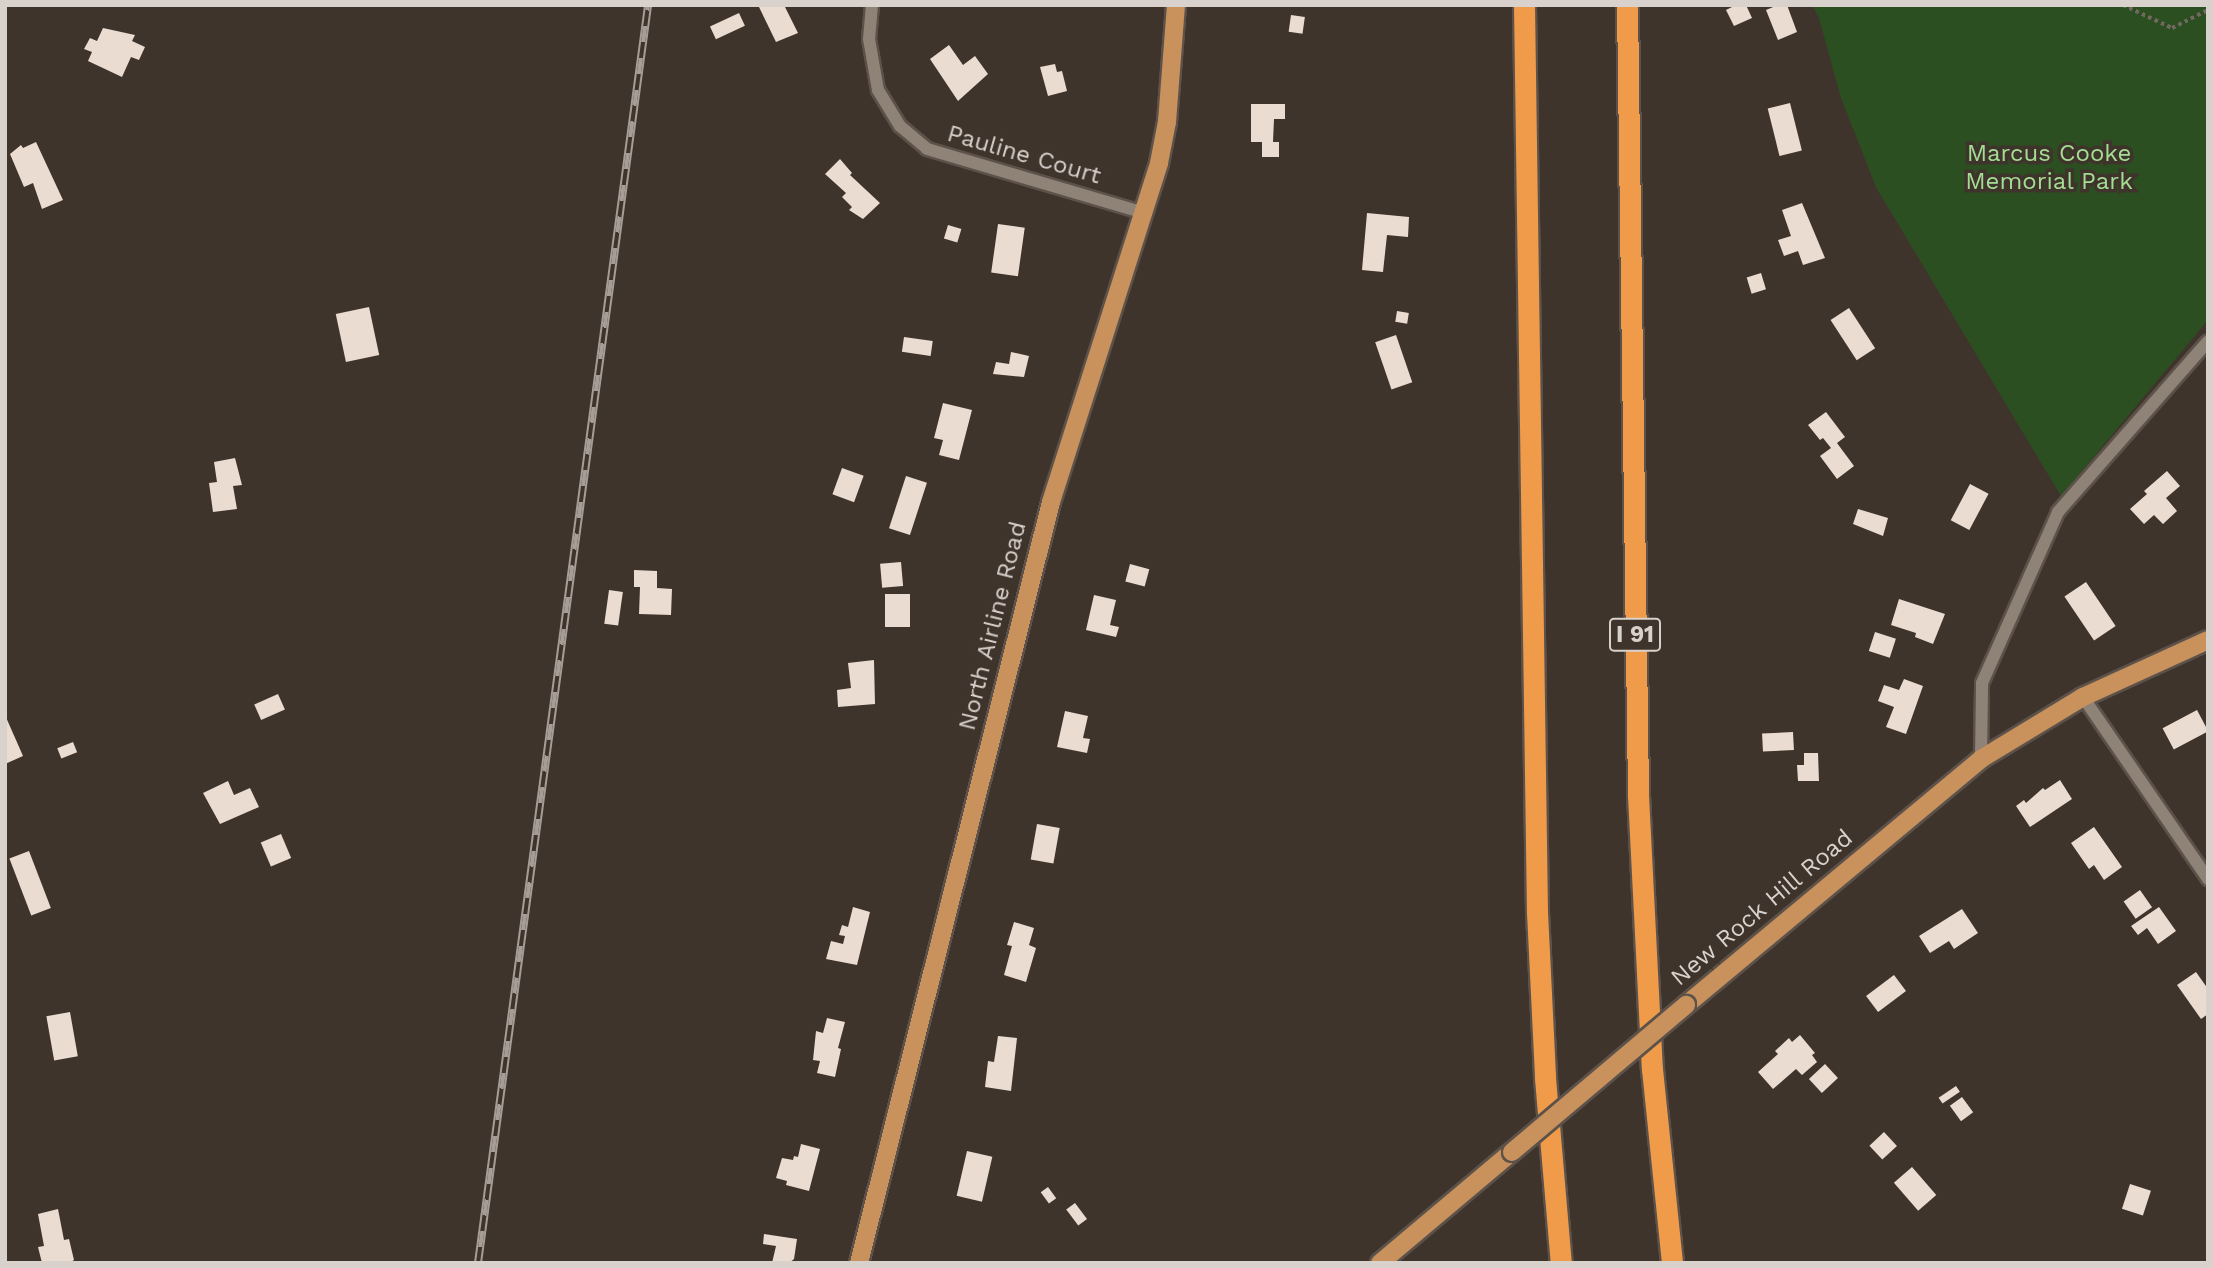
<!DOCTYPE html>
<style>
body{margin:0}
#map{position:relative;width:2213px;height:1268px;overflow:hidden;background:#3f342b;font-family:"Work Sans",sans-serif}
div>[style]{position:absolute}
.green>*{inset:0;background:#2c4f22}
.building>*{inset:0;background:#ebdcd1;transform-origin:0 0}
.path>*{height:3.5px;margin-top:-1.75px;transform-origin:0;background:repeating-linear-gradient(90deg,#726860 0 3.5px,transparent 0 7px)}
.roads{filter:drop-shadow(2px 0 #5c524a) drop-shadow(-2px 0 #5c524a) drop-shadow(0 2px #5c524a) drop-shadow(0 -2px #5c524a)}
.minor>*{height:12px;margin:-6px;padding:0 6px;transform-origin:6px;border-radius:6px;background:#8f8277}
.major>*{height:18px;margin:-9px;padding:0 9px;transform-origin:9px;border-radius:9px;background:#c9915c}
.highway>*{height:21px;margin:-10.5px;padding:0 10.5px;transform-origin:10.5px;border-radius:10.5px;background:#f09b4a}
.rail>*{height:8px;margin-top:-4px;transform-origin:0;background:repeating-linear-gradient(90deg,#3f342b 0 16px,#a69d97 0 32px);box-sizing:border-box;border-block:2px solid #a69d97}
.bridges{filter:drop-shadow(2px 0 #5c524a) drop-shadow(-2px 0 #5c524a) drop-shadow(0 2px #5c524a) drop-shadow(0 -2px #5c524a)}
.major-bridge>*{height:18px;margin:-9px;padding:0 9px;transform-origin:9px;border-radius:9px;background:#c9915c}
span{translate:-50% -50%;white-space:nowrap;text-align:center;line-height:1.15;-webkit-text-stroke:7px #3f342b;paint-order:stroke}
.shield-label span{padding:2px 5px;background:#3f342b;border:2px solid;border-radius:5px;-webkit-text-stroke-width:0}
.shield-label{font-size:23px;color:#d9d1cc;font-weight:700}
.park-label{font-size:24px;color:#a3dd93}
.street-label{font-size:24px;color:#d9d1cc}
.frame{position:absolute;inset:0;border:7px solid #d9d1cc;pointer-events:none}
</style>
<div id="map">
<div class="green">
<div style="clip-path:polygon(1812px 5px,2208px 5px,2208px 320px,2061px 496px,1876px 187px,1841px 98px,1819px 18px)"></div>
</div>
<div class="building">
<div style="clip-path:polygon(758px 5px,784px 5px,798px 33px,776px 42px)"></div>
<div style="clip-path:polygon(1736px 5px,1746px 5px,1752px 18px,1734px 26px,1726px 10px)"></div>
<div style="clip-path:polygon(1778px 5px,1787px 5px,1797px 32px,1778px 40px,1766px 10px)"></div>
<div style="left:739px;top:13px;width:14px;height:32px;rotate:65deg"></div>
<div style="left:1291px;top:15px;width:14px;height:17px;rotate:8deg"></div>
<div style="clip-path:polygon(103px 28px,135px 35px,132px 41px,145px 47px,139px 60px,131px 57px,122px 77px,88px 61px,92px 52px,84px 49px,90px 38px,97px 41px)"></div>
<div style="clip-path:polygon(949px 45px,963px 65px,975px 56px,988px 74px,958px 101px,930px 59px)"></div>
<div style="clip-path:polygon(1055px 64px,1057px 72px,1062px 71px,1067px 91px,1048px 96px,1040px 67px)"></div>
<div style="left:1790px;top:103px;width:49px;height:23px;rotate:76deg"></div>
<div style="clip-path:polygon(1251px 104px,1285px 104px,1285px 119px,1274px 119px,1273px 142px,1279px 142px,1279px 157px,1262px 157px,1262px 142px,1251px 142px)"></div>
<div style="clip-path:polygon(36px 142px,63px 200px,42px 209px,33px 183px,24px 187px,10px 154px,21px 145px,23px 148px)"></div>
<div style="clip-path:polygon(840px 159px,852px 173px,850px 175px,880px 203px,863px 219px,849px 210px,852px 207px,842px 197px,846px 193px,825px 174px)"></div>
<div style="clip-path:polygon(1802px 203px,1825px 258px,1803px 265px,1798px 251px,1784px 256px,1778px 240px,1791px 236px,1782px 210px)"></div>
<div style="clip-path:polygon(1367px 213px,1409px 217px,1408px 237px,1387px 235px,1383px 272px,1362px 270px)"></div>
<div style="left:998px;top:224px;width:27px;height:49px;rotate:8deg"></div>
<div style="left:948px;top:225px;width:14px;height:14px;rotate:17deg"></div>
<div style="left:1761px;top:273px;width:17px;height:15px;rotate:73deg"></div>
<div style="left:369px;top:307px;width:49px;height:34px;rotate:78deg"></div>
<div style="left:1849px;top:308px;width:48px;height:22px;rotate:57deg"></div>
<div style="left:1397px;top:311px;width:12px;height:11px;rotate:9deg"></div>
<div style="left:1396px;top:335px;width:50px;height:22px;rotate:71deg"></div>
<div style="left:904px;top:337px;width:29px;height:15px;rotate:8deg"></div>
<div style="clip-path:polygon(1011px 352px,1029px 356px,1024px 377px,993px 374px,996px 362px,1009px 364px)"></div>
<div style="clip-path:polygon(943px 403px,972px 410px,959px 460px,939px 455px,943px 440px,934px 438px)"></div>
<div style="clip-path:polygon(1826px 412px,1845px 437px,1837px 443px,1854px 466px,1837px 479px,1820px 456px,1831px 448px,1823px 438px,1820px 440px,1808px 425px)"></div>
<div style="clip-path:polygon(235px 458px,242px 485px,233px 486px,237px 509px,213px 512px,209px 483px,217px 482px,214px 462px)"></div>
<div style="left:842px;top:468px;width:23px;height:28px;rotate:20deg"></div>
<div style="clip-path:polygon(2167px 471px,2180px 486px,2166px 498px,2177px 511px,2163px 524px,2154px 515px,2144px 524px,2130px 509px,2147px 494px,2144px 491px)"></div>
<div style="left:906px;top:476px;width:22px;height:55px;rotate:18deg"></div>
<div style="left:1970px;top:484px;width:21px;height:41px;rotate:28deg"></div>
<div style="clip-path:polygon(1858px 509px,1888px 518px,1883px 536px,1853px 524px)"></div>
<div style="left:901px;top:562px;width:24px;height:21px;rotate:85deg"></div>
<div style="left:1130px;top:564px;width:20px;height:18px;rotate:15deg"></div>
<div style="clip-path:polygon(634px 570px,657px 571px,657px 588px,672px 589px,671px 615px,639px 614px,640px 587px,634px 587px)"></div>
<div style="left:2086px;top:582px;width:53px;height:26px;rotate:56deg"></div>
<div style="left:609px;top:590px;width:14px;height:34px;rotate:8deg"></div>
<div style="left:885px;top:594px;width:25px;height:33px"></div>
<div style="clip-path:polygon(1094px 595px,1116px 600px,1110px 625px,1119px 627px,1116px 637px,1086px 630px)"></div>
<div style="clip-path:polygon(1899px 599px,1945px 614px,1933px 644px,1915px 637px,1916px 633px,1891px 625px)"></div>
<div style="left:1875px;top:632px;width:22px;height:20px;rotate:18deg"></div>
<div style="clip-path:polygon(874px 660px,875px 704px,838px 707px,837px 690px,851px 688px,848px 663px)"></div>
<div style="clip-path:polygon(1904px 679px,1923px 686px,1906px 734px,1886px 727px,1894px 707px,1878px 701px,1884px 685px,1899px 690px)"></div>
<div style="left:278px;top:694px;width:17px;height:26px;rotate:66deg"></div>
<div style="left:2197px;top:710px;width:24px;height:39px;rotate:62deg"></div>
<div style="clip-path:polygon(1065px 711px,1088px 716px,1083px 738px,1090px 739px,1087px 753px,1057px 747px)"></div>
<div style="clip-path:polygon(5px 715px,23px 756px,5px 764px)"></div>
<div style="left:1793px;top:732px;width:18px;height:31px;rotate:87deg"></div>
<div style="left:73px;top:742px;width:11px;height:17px;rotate:68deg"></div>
<div style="clip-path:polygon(1804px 753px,1818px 753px,1819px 781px,1798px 781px,1797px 765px,1804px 765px)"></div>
<div style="clip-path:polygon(2060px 780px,2072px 799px,2030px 827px,2016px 806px,2024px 800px,2026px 803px,2043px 788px,2045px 790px)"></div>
<div style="clip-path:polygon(228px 781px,234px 795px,250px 788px,259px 807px,220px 824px,203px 793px)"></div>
<div style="left:1037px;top:824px;width:23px;height:36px;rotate:10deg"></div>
<div style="clip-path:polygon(2094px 827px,2122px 867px,2104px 880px,2094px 865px,2089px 869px,2071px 843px)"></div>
<div style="left:281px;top:834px;width:26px;height:22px;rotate:67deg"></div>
<div style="left:29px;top:851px;width:61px;height:21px;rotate:69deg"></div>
<div style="left:2140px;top:890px;width:21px;height:20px;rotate:55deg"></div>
<div style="clip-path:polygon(853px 907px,870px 912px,857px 965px,826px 959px,831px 941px,843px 944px,845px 936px,839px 935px,842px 925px,848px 927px)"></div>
<div style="clip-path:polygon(2159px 907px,2176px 931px,2158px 944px,2147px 928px,2138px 935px,2131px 926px)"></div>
<div style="clip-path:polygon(1962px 909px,1978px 933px,1954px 949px,1949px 941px,1930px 953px,1919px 936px)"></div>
<div style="clip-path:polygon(1014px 922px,1034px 928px,1029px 945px,1036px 948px,1026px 982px,1004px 975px,1012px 946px,1007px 945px)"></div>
<div style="clip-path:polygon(2196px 972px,2208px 989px,2208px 1014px,2201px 1019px,2177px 985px)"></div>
<div style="left:1894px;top:975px;width:20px;height:35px;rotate:53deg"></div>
<div style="left:70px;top:1012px;width:45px;height:24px;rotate:80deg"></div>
<div style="clip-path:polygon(827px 1018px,845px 1022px,838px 1048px,841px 1049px,835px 1077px,817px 1073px,820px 1061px,813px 1060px,816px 1031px,823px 1033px)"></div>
<div style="clip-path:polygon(1800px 1035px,1815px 1053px,1812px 1055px,1817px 1062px,1802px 1075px,1796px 1069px,1773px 1089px,1758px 1072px,1778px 1054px,1775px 1051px,1789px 1038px,1792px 1042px)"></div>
<div style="clip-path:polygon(998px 1036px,1017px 1038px,1011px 1091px,985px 1087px,988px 1061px,994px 1062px)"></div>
<div style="left:1825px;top:1064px;width:19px;height:22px;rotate:47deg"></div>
<div style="left:1956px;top:1086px;width:7px;height:21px;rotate:56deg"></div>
<div style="left:1962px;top:1097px;width:19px;height:15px;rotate:54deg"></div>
<div style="left:1884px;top:1132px;width:19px;height:20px;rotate:47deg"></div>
<div style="clip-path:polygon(801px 1144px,820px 1149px,809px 1191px,786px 1185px,787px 1181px,776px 1178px,782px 1158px,793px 1160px,794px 1156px,798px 1157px)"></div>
<div style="left:967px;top:1151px;width:26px;height:46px;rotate:13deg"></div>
<div style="left:1912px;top:1167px;width:37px;height:24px;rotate:49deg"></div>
<div style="left:2130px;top:1184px;width:22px;height:26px;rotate:18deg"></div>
<div style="left:1048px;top:1187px;width:14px;height:9px;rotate:54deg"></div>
<div style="left:1075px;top:1203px;width:20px;height:11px;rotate:53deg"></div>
<div style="clip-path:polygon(58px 1209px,64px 1240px,69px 1239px,74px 1260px,69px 1263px,42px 1263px,38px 1247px,44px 1246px,38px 1214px)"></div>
<div style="clip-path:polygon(764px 1234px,797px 1239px,794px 1259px,789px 1263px,772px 1263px,776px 1246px,763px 1244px)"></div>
</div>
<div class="path">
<div style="left:2123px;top:5px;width:54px;rotate:25.1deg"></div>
<div style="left:2172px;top:28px;width:40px;rotate:-26.6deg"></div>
</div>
<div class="roads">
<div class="minor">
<div style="left:872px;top:5px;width:34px;rotate:95deg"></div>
<div style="left:869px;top:39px;width:52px;rotate:80deg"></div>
<div style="left:878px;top:90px;width:42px;rotate:58.6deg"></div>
<div style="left:900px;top:126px;width:35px;rotate:40deg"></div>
<div style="left:927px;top:149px;width:226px;rotate:16.4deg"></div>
<div style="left:2083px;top:697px;width:221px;rotate:55.5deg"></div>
<div style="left:1981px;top:759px;width:76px;rotate:-89.2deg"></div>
<div style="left:1982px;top:683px;width:187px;rotate:-66deg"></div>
<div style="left:2058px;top:512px;width:227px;rotate:-48.7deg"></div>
</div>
<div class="major">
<div style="left:1686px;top:1005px;width:384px;rotate:-39.8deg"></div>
<div style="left:1981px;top:759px;width:119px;rotate:-31.3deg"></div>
<div style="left:2083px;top:697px;width:137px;rotate:-24.5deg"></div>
<div style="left:859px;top:1263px;width:785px;rotate:-75.84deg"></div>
<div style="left:1051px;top:502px;width:356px;rotate:-72.3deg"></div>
<div style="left:1159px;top:163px;width:42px;rotate:-79deg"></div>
<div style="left:1167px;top:122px;width:117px;rotate:-85.6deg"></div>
<div style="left:1380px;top:1263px;width:172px;rotate:-40.1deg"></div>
</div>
<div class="highway">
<div style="left:1524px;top:5px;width:907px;rotate:89.18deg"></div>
<div style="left:1537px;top:912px;width:166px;rotate:87.2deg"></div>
<div style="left:1545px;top:1078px;width:186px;rotate:85.1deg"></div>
<div style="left:1627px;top:5px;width:790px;rotate:89.2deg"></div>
<div style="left:1638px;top:795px;width:274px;rotate:87.1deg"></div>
<div style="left:1652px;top:1069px;width:195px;rotate:84.1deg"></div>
</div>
</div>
<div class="rail">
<div style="left:478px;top:1263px;width:1269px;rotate:-82.3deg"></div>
</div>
<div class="bridges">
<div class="major-bridge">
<div style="left:1512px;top:1152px;width:228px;rotate:-40.2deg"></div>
</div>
</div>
<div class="shield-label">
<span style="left:1635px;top:635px">I 91</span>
</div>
<div class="park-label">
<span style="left:2049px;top:168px">Marcus Cooke<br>Memorial Park</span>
</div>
<div class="street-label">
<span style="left:1024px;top:155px;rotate:16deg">Pauline Court</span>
<span style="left:993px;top:626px;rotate:-76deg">North Airline Road</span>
<span style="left:1762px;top:908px;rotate:-40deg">New Rock Hill Road</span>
</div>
<div class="frame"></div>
</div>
